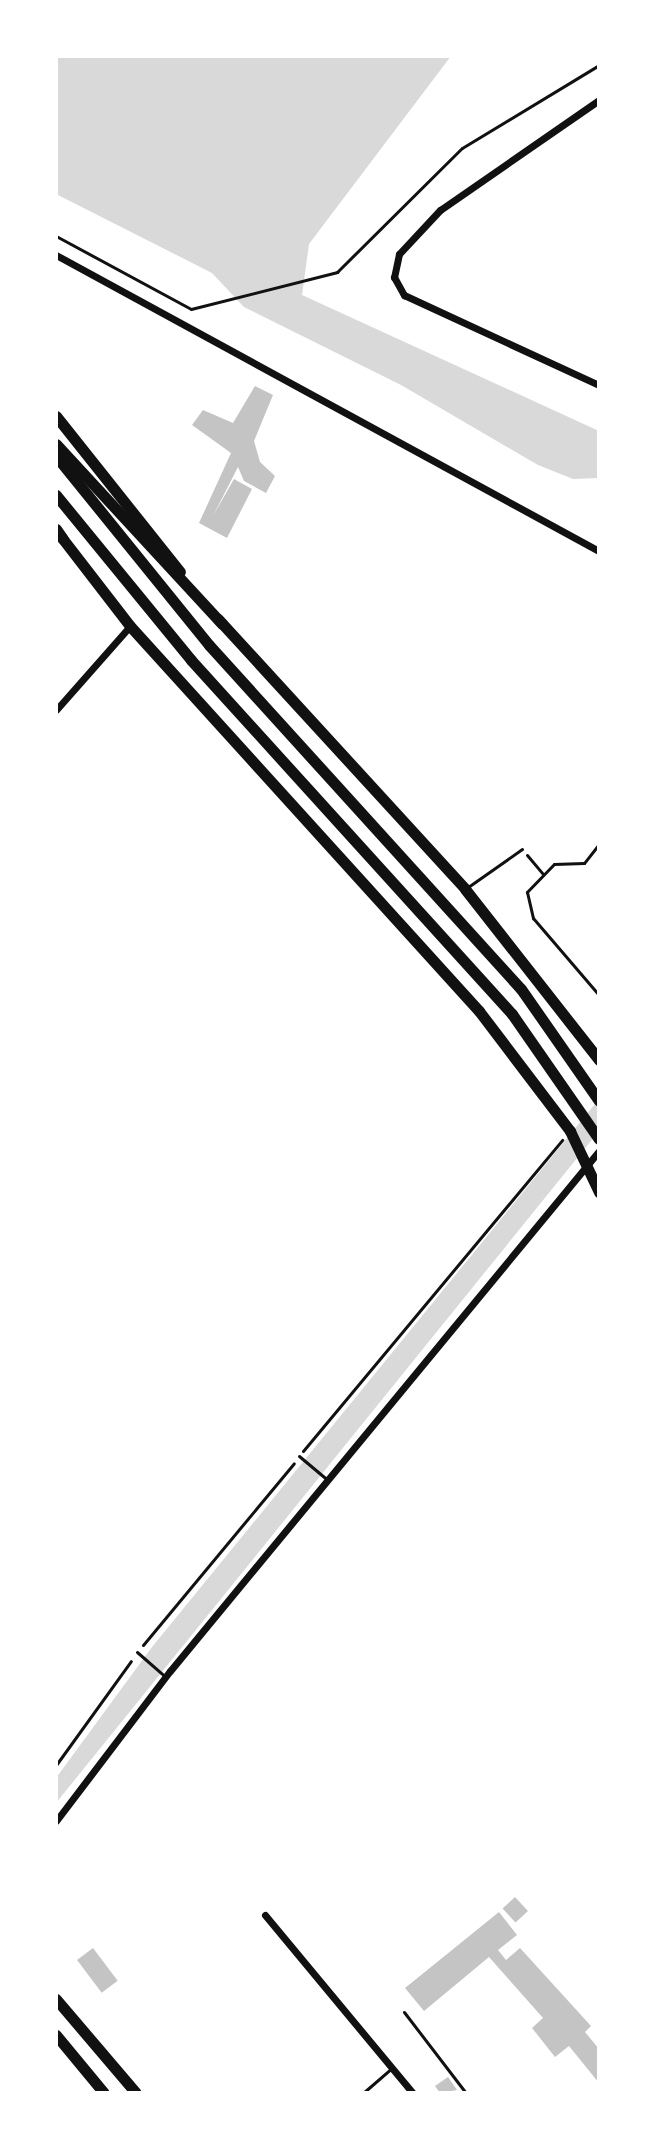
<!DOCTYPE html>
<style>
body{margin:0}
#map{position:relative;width:655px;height:2149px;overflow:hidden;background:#fff;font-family:"Fira Sans",sans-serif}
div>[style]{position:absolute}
.water>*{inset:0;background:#d9d9d9}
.building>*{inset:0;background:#c4c4c4;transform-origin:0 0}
.path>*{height:3px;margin:-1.5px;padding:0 1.5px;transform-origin:1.5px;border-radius:1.5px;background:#111}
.service>*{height:3px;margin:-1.5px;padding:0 1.5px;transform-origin:1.5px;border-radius:1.5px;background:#111}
.minor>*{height:7px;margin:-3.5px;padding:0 3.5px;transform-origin:3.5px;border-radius:3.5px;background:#111}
.primary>*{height:11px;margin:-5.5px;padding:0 5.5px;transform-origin:5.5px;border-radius:5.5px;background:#111}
.trunk>*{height:11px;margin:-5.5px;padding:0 5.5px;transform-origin:5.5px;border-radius:5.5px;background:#111}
span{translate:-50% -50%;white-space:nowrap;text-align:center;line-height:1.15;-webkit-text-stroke:8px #fff;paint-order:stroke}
.frame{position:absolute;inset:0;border:58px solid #fff;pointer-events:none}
</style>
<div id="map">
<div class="water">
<div style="clip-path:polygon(56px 56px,451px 56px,309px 244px,302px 295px,599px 431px,599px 478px,573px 479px,538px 465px,401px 385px,244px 307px,212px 273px,56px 194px)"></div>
<div style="clip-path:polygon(599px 1099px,599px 1131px,56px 1803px,56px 1778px,152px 1647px)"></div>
</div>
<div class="building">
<div style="clip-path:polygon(255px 386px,273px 395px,254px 441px,260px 462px,275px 476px,266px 493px,244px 481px,238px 467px,213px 516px,234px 479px,252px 489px,227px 538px,199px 523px,231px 453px,192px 425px,203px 410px,233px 423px)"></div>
<div style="left:515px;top:1897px;width:19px;height:17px;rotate:47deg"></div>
<div style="clip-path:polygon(499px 1912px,517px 1935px,498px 1950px,506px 1960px,520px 1948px,591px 2026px,585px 2032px,599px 2049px,599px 2083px,569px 2046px,555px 2057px,532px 2028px,543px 2018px,489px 1957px,424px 2011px,405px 1988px)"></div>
<div style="left:93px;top:1948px;width:41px;height:20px;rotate:53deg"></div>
<div style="clip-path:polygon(448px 2077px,457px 2090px,440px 2093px,435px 2086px)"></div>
</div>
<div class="path">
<div style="left:56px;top:236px;width:153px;rotate:28.4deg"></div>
<div style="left:191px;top:309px;width:151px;rotate:-14.2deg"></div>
<div style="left:337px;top:272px;width:176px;rotate:-44.8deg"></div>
<div style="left:462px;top:148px;width:160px;rotate:-31.2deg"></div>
<div style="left:599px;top:844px;width:24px;rotate:128deg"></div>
<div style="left:584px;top:863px;width:30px;rotate:178deg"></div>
<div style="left:554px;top:864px;width:39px;rotate:134deg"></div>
<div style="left:527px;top:892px;width:27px;rotate:77deg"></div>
<div style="left:533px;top:918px;width:101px;rotate:49.4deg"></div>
<div style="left:527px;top:855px;width:25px;rotate:50deg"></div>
<div style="left:303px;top:1451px;width:405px;rotate:-50.2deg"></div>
<div style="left:143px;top:1645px;width:236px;rotate:-50.3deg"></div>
<div style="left:56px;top:1765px;width:128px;rotate:-54.2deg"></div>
</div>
<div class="service">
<div style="left:468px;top:887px;width:66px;rotate:-35.1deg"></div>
<div style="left:299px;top:1456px;width:35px;rotate:40deg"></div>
<div style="left:137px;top:1652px;width:37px;rotate:41deg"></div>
<div style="left:404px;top:2012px;width:102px;rotate:52.6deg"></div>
<div style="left:363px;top:2093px;width:38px;rotate:-41deg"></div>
</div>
<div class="minor">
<div style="left:599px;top:100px;width:193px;rotate:145.3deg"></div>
<div style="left:440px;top:210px;width:60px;rotate:133deg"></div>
<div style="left:399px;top:254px;width:24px;rotate:102deg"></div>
<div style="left:394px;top:277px;width:21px;rotate:61deg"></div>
<div style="left:404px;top:295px;width:215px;rotate:24.8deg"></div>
<div style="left:56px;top:255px;width:618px;rotate:28.6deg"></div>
<div style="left:56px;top:710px;width:112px;rotate:-48.6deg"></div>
<div style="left:56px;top:1821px;width:188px;rotate:-52.8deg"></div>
<div style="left:170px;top:1671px;width:674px;rotate:-50.48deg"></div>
<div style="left:265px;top:1915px;width:231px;rotate:50.3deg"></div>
</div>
<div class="primary">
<div style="left:56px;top:416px;width:199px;rotate:51.5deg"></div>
<div style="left:59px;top:534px;width:116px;rotate:52.3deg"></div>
<div style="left:130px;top:626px;width:520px;rotate:47.81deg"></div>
<div style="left:479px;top:1011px;width:151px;rotate:52.8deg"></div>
<div style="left:570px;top:1131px;width:68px;rotate:64.6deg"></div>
<div style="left:218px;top:619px;width:366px;rotate:47.5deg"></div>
<div style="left:465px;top:889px;width:217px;rotate:51.9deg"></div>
<div style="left:56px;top:1999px;width:123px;rotate:49.6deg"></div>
<div style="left:56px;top:2035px;width:75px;rotate:50.4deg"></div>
</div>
<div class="trunk">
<div style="left:56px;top:444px;width:245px;rotate:47.3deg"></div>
<div style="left:56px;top:456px;width:243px;rotate:51deg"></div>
<div style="left:209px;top:645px;width:464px;rotate:47.8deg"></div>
<div style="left:521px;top:989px;width:136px;rotate:55.1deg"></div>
<div style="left:56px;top:495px;width:213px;rotate:50.7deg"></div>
<div style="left:191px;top:660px;width:478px;rotate:47.8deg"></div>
<div style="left:512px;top:1014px;width:152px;rotate:55.2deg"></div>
<div style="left:56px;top:529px;width:12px;rotate:55deg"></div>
</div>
<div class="frame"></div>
</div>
